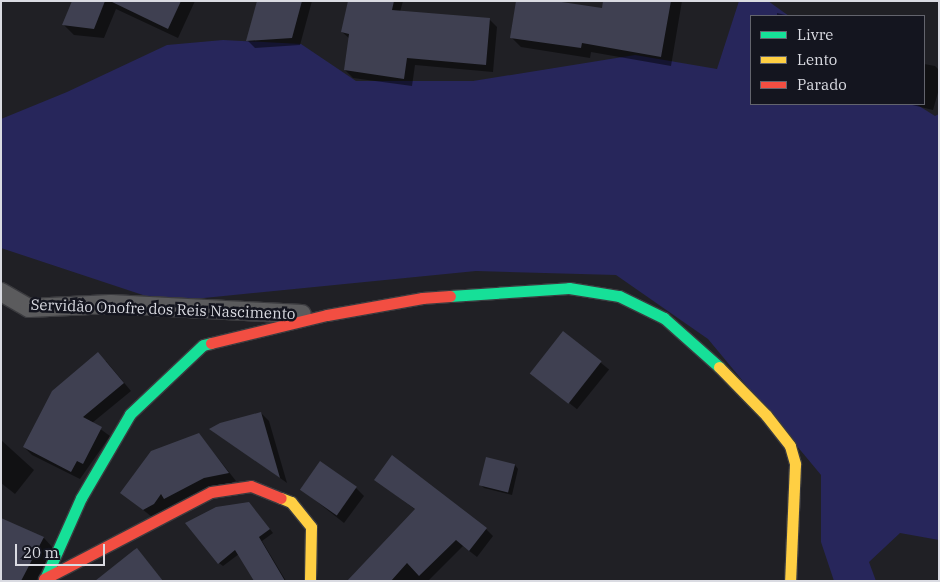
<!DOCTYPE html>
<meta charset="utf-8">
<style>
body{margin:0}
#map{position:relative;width:940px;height:582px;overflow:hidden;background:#202025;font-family:"IBM Plex Serif",serif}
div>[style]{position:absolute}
.green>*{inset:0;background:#27265b}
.shadow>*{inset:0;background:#0007;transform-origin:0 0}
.building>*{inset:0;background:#3f4051;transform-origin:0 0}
.roads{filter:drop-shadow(1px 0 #3b3b3f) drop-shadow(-1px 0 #3b3b3f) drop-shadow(0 1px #3b3b3f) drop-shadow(0 -1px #3b3b3f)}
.lane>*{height:18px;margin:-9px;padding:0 9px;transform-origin:9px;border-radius:9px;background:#5b5b5d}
.fast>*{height:11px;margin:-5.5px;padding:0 5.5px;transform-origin:5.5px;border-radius:5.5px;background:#16e098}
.slow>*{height:11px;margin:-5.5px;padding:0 5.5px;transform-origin:5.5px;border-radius:5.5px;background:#ffcf43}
.jam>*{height:11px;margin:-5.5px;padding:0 5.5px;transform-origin:5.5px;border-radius:5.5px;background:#f24e42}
span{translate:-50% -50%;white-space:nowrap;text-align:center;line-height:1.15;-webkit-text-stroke:5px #14151f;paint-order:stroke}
.street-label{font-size:15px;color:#dadbe2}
.frame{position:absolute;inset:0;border:2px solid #dadbe2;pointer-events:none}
.legend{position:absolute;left:750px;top:15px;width:175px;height:90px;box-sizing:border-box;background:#14151f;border:1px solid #63646d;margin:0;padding:6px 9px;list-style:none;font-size:15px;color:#dadbe2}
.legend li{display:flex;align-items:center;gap:10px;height:25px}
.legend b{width:25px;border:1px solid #63646d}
.scale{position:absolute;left:15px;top:544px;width:90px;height:22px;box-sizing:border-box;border:2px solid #dadbe2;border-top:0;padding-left:6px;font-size:15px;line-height:18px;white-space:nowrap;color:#dadbe2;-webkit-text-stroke:4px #14151f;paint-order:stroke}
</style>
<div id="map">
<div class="green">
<div style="clip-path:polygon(739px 1px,768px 1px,789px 16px,751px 16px,751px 104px,916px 104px,935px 116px,939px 114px,939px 540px,900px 533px,869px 562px,876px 581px,834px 581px,821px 542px,821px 475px,708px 339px,616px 275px,476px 271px,164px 302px,1px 248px,1px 119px,67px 92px,167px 45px,223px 40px,301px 44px,356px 81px,473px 81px,635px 55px,717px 69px)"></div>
</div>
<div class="shadow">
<div style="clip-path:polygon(73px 1px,195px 1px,178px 38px,116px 9px,104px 38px,74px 35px,64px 25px)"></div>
<div style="clip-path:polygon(258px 1px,312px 1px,300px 45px,255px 48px,247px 40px)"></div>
<div style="clip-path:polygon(349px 1px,403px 1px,400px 12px,489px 19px,497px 27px,493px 72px,415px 65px,412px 86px,353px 78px,345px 70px,350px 39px,342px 32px)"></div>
<div style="clip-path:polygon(604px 1px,682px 1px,671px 66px,591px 52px,590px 58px,521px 47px,511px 37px,603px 10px)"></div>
<div style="clip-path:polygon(777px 13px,790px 16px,777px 16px)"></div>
<div style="clip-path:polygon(924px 64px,935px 66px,939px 70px,939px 89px,933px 110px,908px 104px,924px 104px)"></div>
<div style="left:564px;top:333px;width:58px;height:51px;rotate:39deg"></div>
<div style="clip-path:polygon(106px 361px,131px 391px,92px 423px,110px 436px,80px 479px,32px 455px,24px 447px)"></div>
<div style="clip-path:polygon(261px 413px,269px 421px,287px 483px,212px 429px)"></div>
<div style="clip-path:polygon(199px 434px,236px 481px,152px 517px,122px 493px)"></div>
<div style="clip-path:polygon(1px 440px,34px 470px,15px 494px,1px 483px)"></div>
<div style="clip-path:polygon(515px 465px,518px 469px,512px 495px,484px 488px,481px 485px)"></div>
<div style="clip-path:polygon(376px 480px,486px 529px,493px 536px,477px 557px,463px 546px,428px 581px,361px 581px,421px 514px)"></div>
<div style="clip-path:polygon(356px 488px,364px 496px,344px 523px,301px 489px)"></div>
<div style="clip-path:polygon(250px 504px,273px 533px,262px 541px,286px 581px,255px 581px,239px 554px,223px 566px,219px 563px)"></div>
<div style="clip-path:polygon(3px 520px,44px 538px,53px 548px,36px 581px,1px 581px)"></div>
</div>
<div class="building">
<div style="clip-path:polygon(72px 1px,105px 1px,94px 29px,62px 25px)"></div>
<div style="clip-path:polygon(110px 1px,181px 1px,168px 29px)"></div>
<div style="clip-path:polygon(257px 1px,302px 1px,292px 38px,246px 41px)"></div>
<div style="clip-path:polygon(348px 1px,394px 1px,392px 10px,490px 18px,486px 65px,407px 58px,404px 79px,344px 70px,349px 34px,341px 32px)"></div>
<div style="clip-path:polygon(516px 1px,555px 1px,602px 8px,603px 1px,671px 1px,661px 57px,582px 43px,581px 48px,510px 38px)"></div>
<div style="left:563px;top:331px;width:49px;height:54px;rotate:38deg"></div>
<div style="clip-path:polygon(98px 352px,124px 383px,83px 417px,102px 427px,83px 464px,77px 461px,71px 472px,23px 447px,52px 391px)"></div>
<div style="clip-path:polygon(261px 412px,280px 478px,209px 429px,220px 423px)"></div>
<div style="clip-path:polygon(199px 433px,229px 473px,204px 478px,164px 499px,161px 494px,154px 504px,143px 510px,120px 493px,151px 451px)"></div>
<div style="clip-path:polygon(392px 455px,487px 528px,469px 551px,456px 540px,419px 576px,407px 563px,391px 581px,347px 581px,415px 509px,374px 480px)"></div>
<div style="left:486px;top:457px;width:30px;height:29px;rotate:14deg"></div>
<div style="left:320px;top:461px;width:45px;height:35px;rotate:35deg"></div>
<div style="clip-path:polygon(249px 502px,270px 529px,259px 537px,285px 581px,254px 581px,235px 550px,218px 564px,185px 523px,216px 507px)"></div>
<div style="clip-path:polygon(1px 518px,44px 537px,21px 581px,1px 581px)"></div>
<div style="clip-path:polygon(137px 548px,163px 581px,95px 581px,134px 550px)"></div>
</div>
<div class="roads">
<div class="lane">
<div style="left:1px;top:292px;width:32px;rotate:30deg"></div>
<div style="left:29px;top:308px;width:82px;rotate:-2.8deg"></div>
<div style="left:111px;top:304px;width:191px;rotate:3deg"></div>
</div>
<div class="fast">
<div style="left:450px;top:296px;width:119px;rotate:-3.8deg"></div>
<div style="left:569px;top:288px;width:51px;rotate:9.1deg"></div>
<div style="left:619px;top:296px;width:50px;rotate:26.1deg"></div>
<div style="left:664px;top:318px;width:74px;rotate:41.7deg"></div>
<div style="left:44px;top:581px;width:91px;rotate:-66deg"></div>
<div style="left:81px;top:498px;width:97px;rotate:-59.7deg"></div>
<div style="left:130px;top:414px;width:100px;rotate:-43.4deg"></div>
<div style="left:203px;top:345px;width:8px;rotate:-14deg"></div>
</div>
<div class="slow">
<div style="left:719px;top:367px;width:67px;rotate:45.6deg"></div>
<div style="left:766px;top:415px;width:39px;rotate:52deg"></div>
<div style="left:790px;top:446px;width:19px;rotate:74deg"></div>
<div style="left:795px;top:464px;width:117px;rotate:92.4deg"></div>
<div style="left:281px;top:498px;width:11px;rotate:22deg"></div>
<div style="left:291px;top:502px;width:32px;rotate:51deg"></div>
<div style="left:311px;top:527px;width:54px;rotate:91.1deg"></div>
</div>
<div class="jam">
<div style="left:211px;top:343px;width:119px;rotate:-13.6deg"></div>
<div style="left:327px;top:315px;width:97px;rotate:-10.1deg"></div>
<div style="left:422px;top:298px;width:28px;rotate:-4deg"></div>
<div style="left:44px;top:579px;width:188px;rotate:-27.5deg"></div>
<div style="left:211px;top:492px;width:40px;rotate:-8.5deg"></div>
<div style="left:251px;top:486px;width:32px;rotate:22deg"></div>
</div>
</div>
<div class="street-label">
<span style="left:163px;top:309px;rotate:2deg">Servidão Onofre dos Reis Nascimento</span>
</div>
<div class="frame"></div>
<ul class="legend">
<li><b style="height:6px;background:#16e098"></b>Livre</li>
<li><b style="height:6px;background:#ffcf43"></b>Lento</li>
<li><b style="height:6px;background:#f24e42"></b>Parado</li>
</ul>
<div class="scale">20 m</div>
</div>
